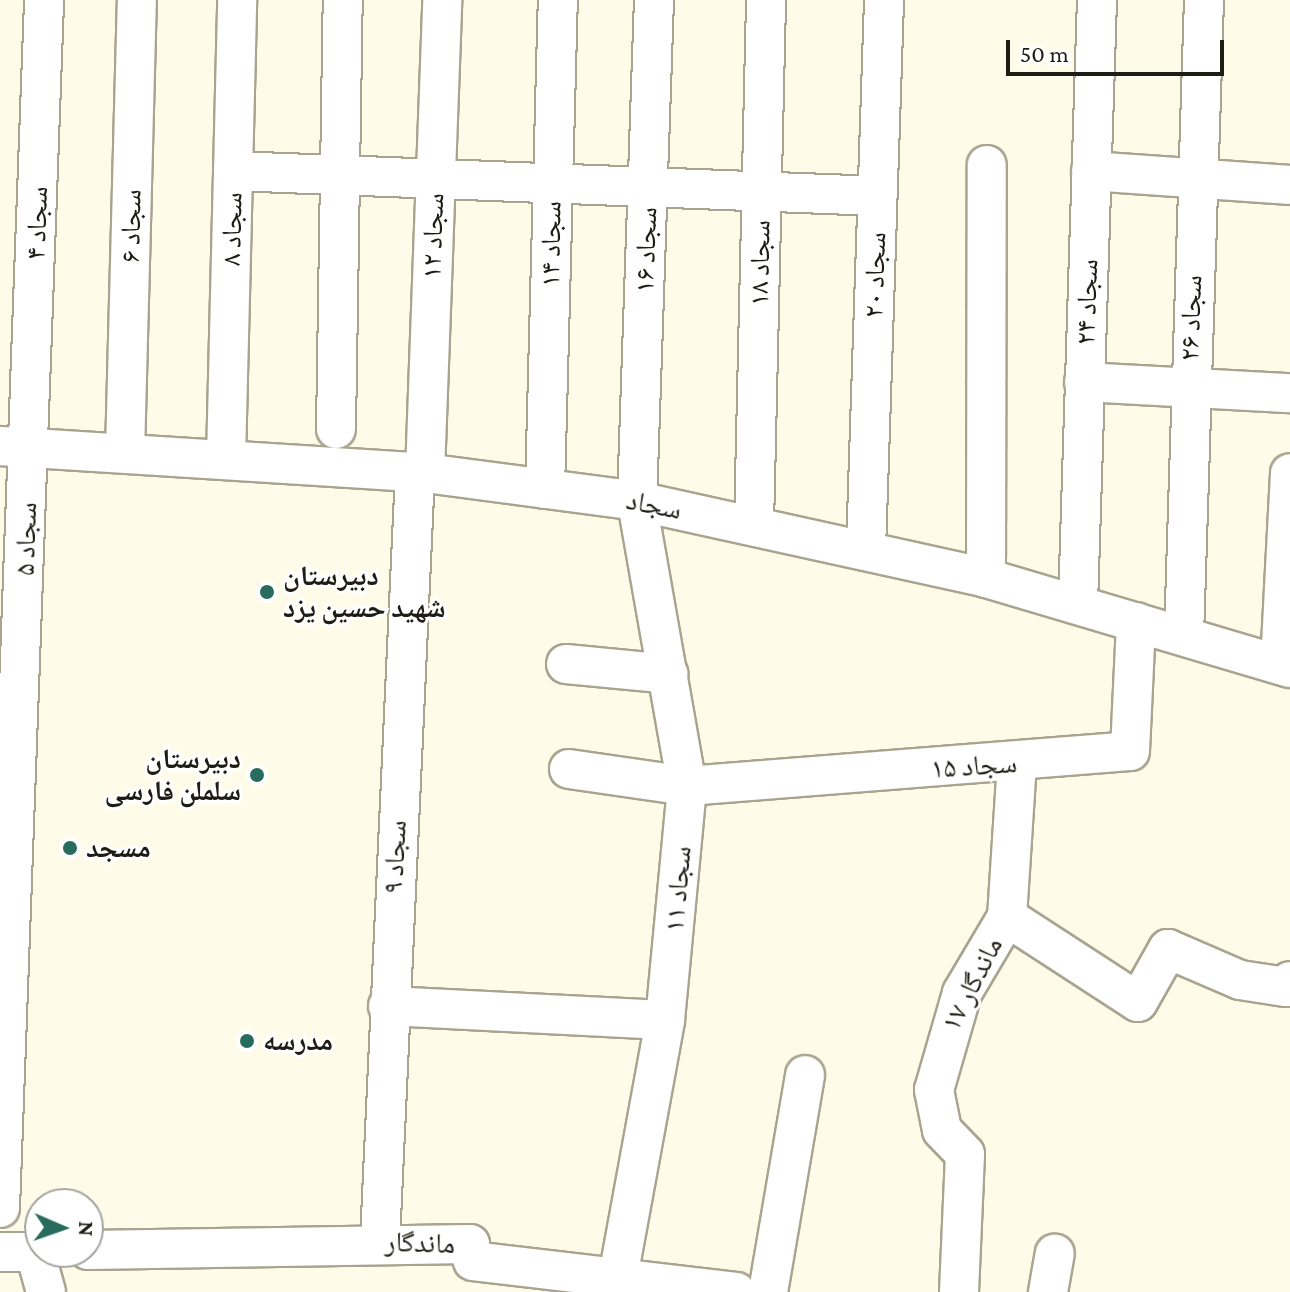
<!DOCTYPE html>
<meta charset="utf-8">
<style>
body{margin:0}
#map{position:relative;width:1290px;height:1292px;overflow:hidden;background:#fffbe9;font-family:"Crimson Pro","Noto Naskh Arabic",serif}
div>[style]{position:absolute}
.roads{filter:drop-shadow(2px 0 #a8a48f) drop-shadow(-2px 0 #a8a48f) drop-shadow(0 2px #a8a48f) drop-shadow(0 -2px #a8a48f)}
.minor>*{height:38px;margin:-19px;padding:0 19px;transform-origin:19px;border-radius:19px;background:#fff}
.dots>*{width:22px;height:22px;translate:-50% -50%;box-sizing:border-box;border:4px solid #fff;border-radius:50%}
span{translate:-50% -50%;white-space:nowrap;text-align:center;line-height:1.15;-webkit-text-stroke:6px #fff;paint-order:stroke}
.street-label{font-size:28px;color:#1e1d15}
.poi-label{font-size:28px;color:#1e1d15;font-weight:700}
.left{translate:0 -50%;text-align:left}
.right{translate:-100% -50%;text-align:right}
.north{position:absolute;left:24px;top:1188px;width:80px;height:80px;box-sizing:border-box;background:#fff;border:2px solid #a5a5a1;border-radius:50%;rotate:92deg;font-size:22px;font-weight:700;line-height:32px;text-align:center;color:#1e1d15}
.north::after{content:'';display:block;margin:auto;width:28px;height:36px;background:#286c5d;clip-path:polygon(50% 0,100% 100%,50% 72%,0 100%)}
.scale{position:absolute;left:1006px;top:40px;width:218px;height:36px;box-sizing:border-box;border:4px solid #1e1d15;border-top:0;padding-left:10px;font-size:24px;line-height:28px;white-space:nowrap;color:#1e1d15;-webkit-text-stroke:6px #fff;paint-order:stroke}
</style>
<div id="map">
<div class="roads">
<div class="minor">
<div style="left:233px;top:171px;width:645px;rotate:2.22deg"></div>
<div style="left:1091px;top:171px;width:199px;rotate:4deg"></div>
<div style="left:1084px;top:382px;width:206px;rotate:3.1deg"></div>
<div style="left:336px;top:429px;width:429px;rotate:-89.1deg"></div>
<div style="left:0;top:446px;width:426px;rotate:3.6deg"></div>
<div style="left:425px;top:473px;width:214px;rotate:7.5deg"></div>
<div style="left:637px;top:501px;width:357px;rotate:12.4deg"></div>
<div style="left:986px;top:578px;width:317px;rotate:16.5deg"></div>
<div style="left:125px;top:453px;width:453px;rotate:-88.5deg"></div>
<div style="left:226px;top:459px;width:459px;rotate:-88.6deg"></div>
<div style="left:425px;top:473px;width:473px;rotate:-87.9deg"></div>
<div style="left:545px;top:489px;width:489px;rotate:-88.5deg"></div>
<div style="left:754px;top:526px;width:526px;rotate:-88.69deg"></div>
<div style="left:866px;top:549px;width:549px;rotate:-88.12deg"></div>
<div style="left:986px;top:578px;width:413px;rotate:-89.9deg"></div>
<div style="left:1078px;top:604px;width:604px;rotate:-88.2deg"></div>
<div style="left:1184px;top:636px;width:636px;rotate:-88.2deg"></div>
<div style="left:566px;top:664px;width:103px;rotate:5.5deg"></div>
<div style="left:1280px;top:664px;width:191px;rotate:-87deg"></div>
<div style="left:569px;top:769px;width:119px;rotate:8.2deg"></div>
<div style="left:687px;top:786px;width:444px;rotate:-4.5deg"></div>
<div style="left:1130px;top:751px;width:129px;rotate:-87.3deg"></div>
<div style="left:1007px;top:917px;width:156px;rotate:33deg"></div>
<div style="left:1138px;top:1002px;width:61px;rotate:-60.5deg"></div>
<div style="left:1168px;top:949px;width:78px;rotate:23.3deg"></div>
<div style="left:1240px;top:980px;width:47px;rotate:8.7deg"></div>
<div style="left:1286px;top:987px;width:7px;rotate:-56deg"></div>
<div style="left:388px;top:1006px;width:277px;rotate:2.9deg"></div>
<div style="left:0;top:1208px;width:1209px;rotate:-87.91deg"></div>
<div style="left:380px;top:1241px;width:770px;rotate:-87.39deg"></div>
<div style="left:88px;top:1250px;width:382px;rotate:-0.9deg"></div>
<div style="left:470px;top:1244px;width:17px;rotate:80deg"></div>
<div style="left:473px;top:1261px;width:265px;rotate:6.7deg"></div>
<div style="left:0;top:1252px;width:40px"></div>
<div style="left:35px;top:1252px;width:41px;rotate:74.6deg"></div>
<div style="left:618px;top:1277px;width:261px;rotate:-79.6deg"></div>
<div style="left:665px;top:1020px;width:235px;rotate:-84.6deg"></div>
<div style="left:687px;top:786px;width:289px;rotate:-100deg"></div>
<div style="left:637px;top:501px;width:501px;rotate:-88.06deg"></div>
<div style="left:768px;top:1292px;width:220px;rotate:-80.3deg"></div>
<div style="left:959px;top:1292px;width:138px;rotate:-87.5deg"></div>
<div style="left:965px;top:1154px;width:33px;rotate:-134deg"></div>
<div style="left:942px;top:1130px;width:41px;rotate:-101.3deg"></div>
<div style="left:934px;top:1090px;width:101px;rotate:-73.9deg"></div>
<div style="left:962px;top:993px;width:88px;rotate:-59.4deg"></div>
<div style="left:1007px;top:917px;width:154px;rotate:-86.3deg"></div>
<div style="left:1048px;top:1292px;width:39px;rotate:-80deg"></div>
</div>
</div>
<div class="dots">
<div style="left:267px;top:592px;background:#286c5d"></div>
<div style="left:257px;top:775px;background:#286c5d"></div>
<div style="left:70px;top:848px;background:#286c5d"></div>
<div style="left:247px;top:1041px;background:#286c5d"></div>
</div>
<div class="street-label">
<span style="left:37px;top:223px;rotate:-88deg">سجاد ۴</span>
<span style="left:131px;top:226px;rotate:-89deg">سجاد ۶</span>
<span style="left:232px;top:229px;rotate:-89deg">سجاد ۸</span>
<span style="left:433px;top:236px;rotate:-88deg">سجاد ۱۲</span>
<span style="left:551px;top:244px;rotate:-89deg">سجاد ۱۴</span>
<span style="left:646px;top:250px;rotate:-88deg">سجاد ۱۶</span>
<span style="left:760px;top:263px;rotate:-89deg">سجاد ۱۸</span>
<span style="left:875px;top:275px;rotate:-88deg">سجاد ۲۰</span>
<span style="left:1087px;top:302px;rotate:-88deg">سجاد ۲۴</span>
<span style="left:1191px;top:318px;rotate:-88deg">سجاد ۲۶</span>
<span style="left:654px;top:505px;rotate:11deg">سجاد</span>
<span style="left:26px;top:539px;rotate:-88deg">سجاد ۵</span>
<span style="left:974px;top:766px;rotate:-4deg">سجاد ۱۵</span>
<span style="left:395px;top:857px;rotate:-87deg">سجاد ۹</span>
<span style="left:678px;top:889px;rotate:-85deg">سجاد ۱۱</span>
<span style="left:972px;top:984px;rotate:-63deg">ماندگار ۱۷</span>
<span style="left:420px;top:1243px;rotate:2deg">ماندگار</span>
</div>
<div class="poi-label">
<span class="left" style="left:283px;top:592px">دبیرستان<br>شهید حسین یزد</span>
<span class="right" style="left:241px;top:775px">دبیرستان<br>سلملن فارسی</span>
<span class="left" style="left:86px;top:848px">مسجد</span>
<span class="left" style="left:263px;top:1041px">مدرسه</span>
</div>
<div class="north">N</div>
<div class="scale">50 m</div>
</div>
